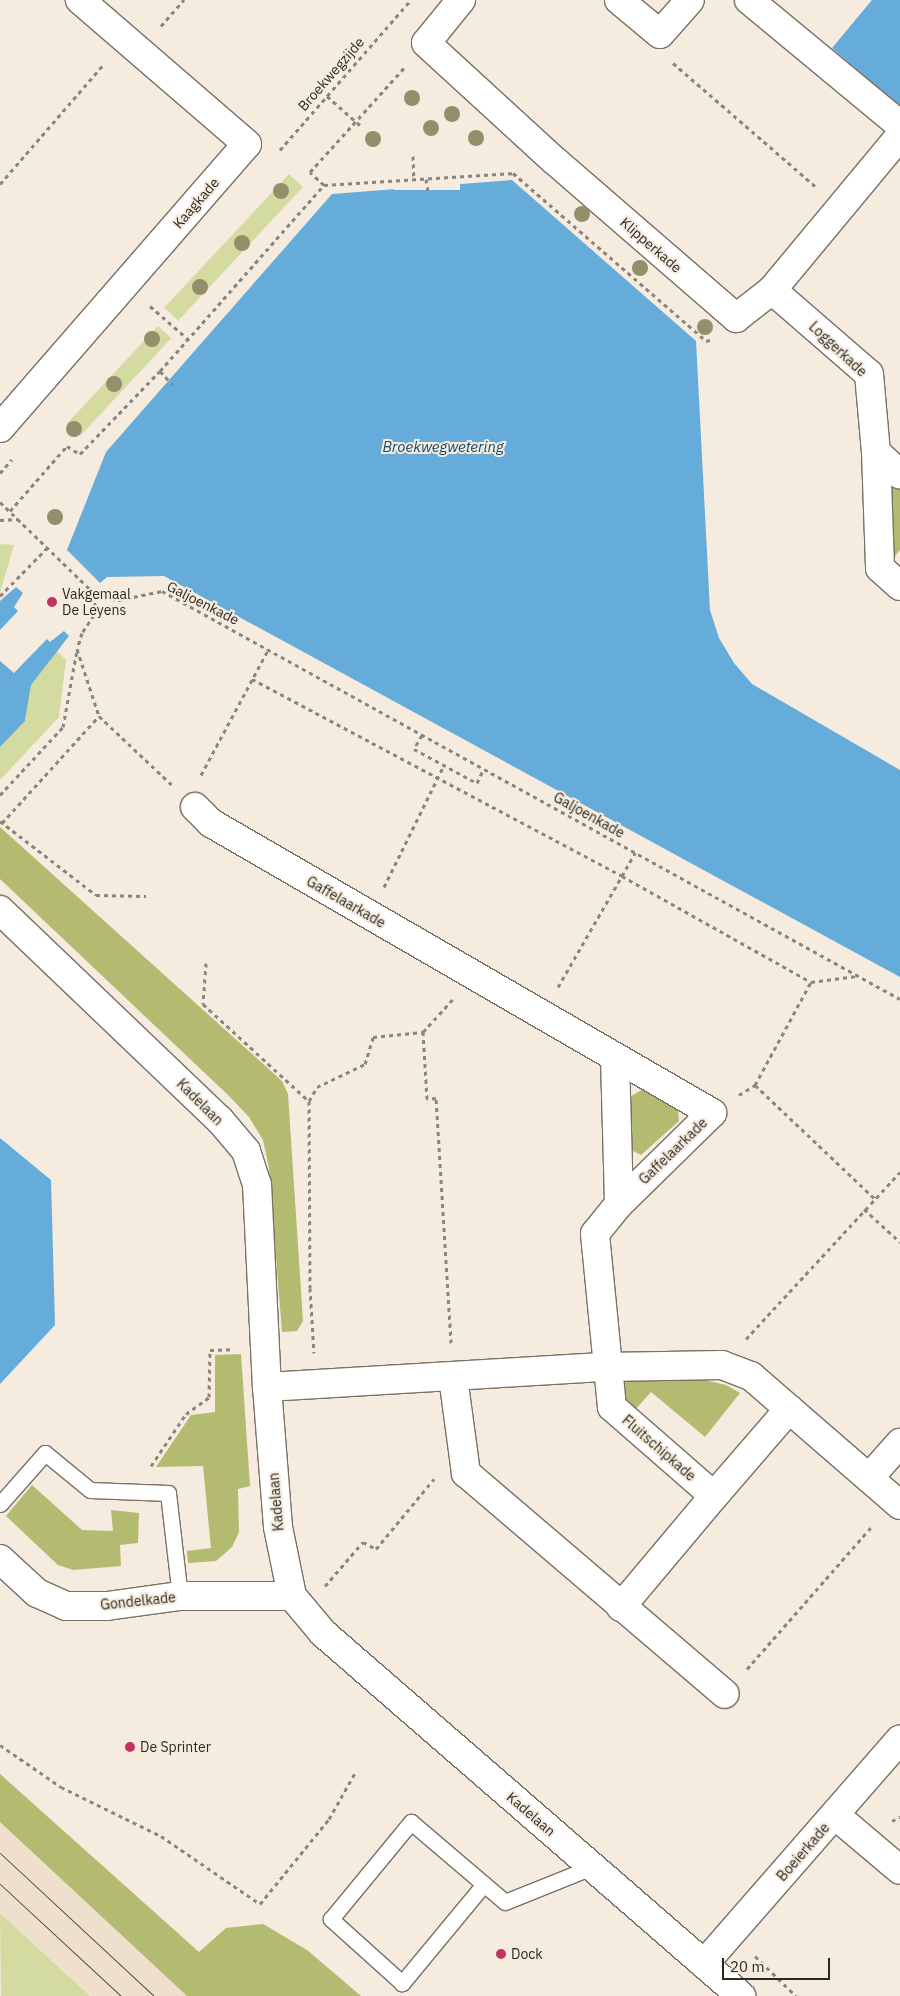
<!DOCTYPE html>
<style>
body{margin:0}
#map{position:relative;width:900px;height:1996px;overflow:hidden;background:#f5ebde;font-family:"IBM Plex Sans",sans-serif}
div>[style]{position:absolute}
.built>*{inset:0;background:#eee0cd}
.green>*{inset:0;background:#d4dba0;transform-origin:0 0}
.forest>*{inset:0;background:#b3bb71}
.water>*{inset:0;background:#66acda}
.pier>*{inset:0;background:#f5ebde;transform-origin:0 0}
.path>*{height:3px;margin-top:-1.5px;transform-origin:0;background:repeating-linear-gradient(90deg,#8c857d 0 4px,transparent 0 8px)}
.roads{filter:drop-shadow(1px 0 #7a7165) drop-shadow(-1px 0 #7a7165) drop-shadow(0 1px #7a7165) drop-shadow(0 -1px #7a7165)}
.service>*{height:15px;margin:-7.5px;padding:0 7.5px;transform-origin:7.5px;border-radius:7.5px;background:#fff}
.minor>*{height:28px;margin:-14px;padding:0 14px;transform-origin:14px;border-radius:14px;background:#fff}
.tertiary>*{height:28px;margin:-14px;padding:0 14px;transform-origin:14px;border-radius:14px;background:#fff}
.tram>*{height:1px;margin:-0.5px;padding:0 0.5px;transform-origin:0.5px;border-radius:0.5px;background:#49443e}
.trees>*{width:16px;height:16px;margin:-8px;border-radius:50%;background:#91906a}
.dots>*{width:14px;height:14px;translate:-50% -50%;box-sizing:border-box;border:2px solid #f5ebde;border-radius:50%}
span{translate:-50% -50%;white-space:nowrap;text-align:center;line-height:1.15;-webkit-text-stroke:4px #f5ebde;paint-order:stroke}
.street-label{font-size:14px;color:#2c2823}
.poi-label{font-size:14px;color:#2c2823}
.left{translate:0 -50%;text-align:left}
.water-label{font-size:15px;color:#134968;font-style:italic}
.scale{position:absolute;left:722px;top:1958px;width:108px;height:22px;box-sizing:border-box;border:2px solid #2c2823;border-top:0;padding-left:6px;font-size:15px;line-height:18px;white-space:nowrap;color:#2c2823;-webkit-text-stroke:4px #f5ebde;paint-order:stroke}
</style>
<div id="map">
<div class="built">
<div style="clip-path:polygon(0 1822px,187px 1996px,90px 1996px,0 1913px)"></div>
</div>
<div class="green">
<div style="left:289px;top:174px;width:19px;height:183px;rotate:43deg"></div>
<div style="left:158px;top:326px;width:18px;height:133px;rotate:43deg"></div>
<div style="clip-path:polygon(0 544px,14px 545px,0 593px)"></div>
<div style="clip-path:polygon(57px 651px,66px 660px,59px 717px,0 780px,0 747px,25px 721px,31px 685px)"></div>
<div style="clip-path:polygon(0 1913px,67px 1975px,90px 1996px,1px 1996px)"></div>
</div>
<div class="forest">
<div style="clip-path:polygon(885px 483px,900px 484px,900px 550px,891px 561px)"></div>
<div style="clip-path:polygon(0 827px,282px 1081px,288px 1094px,303px 1321px,297px 1331px,282px 1332px,269px 1168px,263px 1140px,249px 1117px,228px 1095px,0 879px)"></div>
<div style="clip-path:polygon(643px 1089px,678px 1110px,679px 1121px,641px 1155px,633px 1151px,628px 1098px)"></div>
<div style="clip-path:polygon(241px 1354px,250px 1486px,238px 1489px,239px 1532px,232px 1547px,216px 1561px,188px 1563px,187px 1551px,211px 1548px,203px 1466px,156px 1467px,191px 1415px,215px 1412px,215px 1355px)"></div>
<div style="clip-path:polygon(691px 1377px,726px 1385px,740px 1393px,705px 1437px,651px 1392px,634px 1411px,613px 1389px,612px 1381px)"></div>
<div style="clip-path:polygon(32px 1485px,82px 1530px,113px 1531px,111px 1510px,139px 1513px,138px 1543px,120px 1545px,121px 1566px,73px 1570px,58px 1565px,6px 1516px)"></div>
<div style="clip-path:polygon(0 1774px,199px 1952px,226px 1928px,263px 1924px,307px 1950px,361px 1996px,187px 1996px,0 1822px)"></div>
</div>
<div class="water">
<div style="clip-path:polygon(872px 0,900px 0,900px 107px,832px 48px)"></div>
<div style="clip-path:polygon(512px 180px,696px 341px,710px 610px,719px 638px,734px 663px,752px 684px,900px 770px,900px 977px,164px 576px,107px 577px,100px 583px,67px 550px,106px 452px,332px 194px)"></div>
<div style="clip-path:polygon(16px 587px,23px 593px,14px 607px,18px 611px,0 630px,0 601px)"></div>
<div style="clip-path:polygon(64px 631px,69px 636px,31px 685px,25px 721px,0 747px,0 661px,14px 673px,47px 639px,50px 642px)"></div>
<div style="clip-path:polygon(0 1138px,51px 1180px,55px 1325px,0 1384px)"></div>
</div>
<div class="pier">
<div style="left:460px;top:184px;width:6px;height:66px;rotate:90deg"></div>
</div>
<div class="path">
<div style="left:161px;top:26px;width:35px;rotate:-49deg"></div>
<div style="left:673px;top:63px;width:188px;rotate:40.9deg"></div>
<div style="left:327px;top:96px;width:45px;rotate:41.4deg"></div>
<div style="left:280px;top:150px;width:199px;rotate:-48.9deg"></div>
<div style="left:413px;top:156px;width:23px;rotate:88deg"></div>
<div style="left:426px;top:179px;width:13px;rotate:81deg"></div>
<div style="left:0;top:184px;width:159px;rotate:-49.1deg"></div>
<div style="left:324px;top:185px;width:19px;rotate:-137deg"></div>
<div style="left:310px;top:172px;width:140px;rotate:-47.9deg"></div>
<div style="left:150px;top:306px;width:50px;rotate:41deg"></div>
<div style="left:160px;top:371px;width:18px;rotate:47deg"></div>
<div style="left:0;top:473px;width:18px;rotate:-49deg"></div>
<div style="left:0;top:502px;width:134px;rotate:44.1deg"></div>
<div style="left:96px;top:595px;width:23px;rotate:13deg"></div>
<div style="left:118px;top:600px;width:45px;rotate:-11.6deg"></div>
<div style="left:162px;top:591px;width:843px;rotate:28.94deg"></div>
<div style="left:10px;top:511px;width:86px;rotate:-48.8deg"></div>
<div style="left:67px;top:446px;width:15px;rotate:32deg"></div>
<div style="left:80px;top:454px;width:115px;rotate:-46.1deg"></div>
<div style="left:160px;top:371px;width:248px;rotate:-48.6deg"></div>
<div style="left:324px;top:185px;width:189px;rotate:-3.6deg"></div>
<div style="left:513px;top:173px;width:256px;rotate:41deg"></div>
<div style="left:706px;top:341px;width:4px;rotate:-14deg"></div>
<div style="left:0;top:520px;width:18px;rotate:-3deg"></div>
<div style="left:96px;top:595px;width:20px;rotate:96deg"></div>
<div style="left:94px;top:615px;width:22px;rotate:124deg"></div>
<div style="left:82px;top:633px;width:17px;rotate:107deg"></div>
<div style="left:77px;top:649px;width:71px;rotate:71.8deg"></div>
<div style="left:99px;top:716px;width:100px;rotate:43.4deg"></div>
<div style="left:0;top:596px;width:70px;rotate:-45.6deg"></div>
<div style="left:252px;top:679px;width:419px;rotate:28deg"></div>
<div style="left:622px;top:876px;width:217px;rotate:29.3deg"></div>
<div style="left:422px;top:735px;width:16px;rotate:120deg"></div>
<div style="left:414px;top:749px;width:72px;rotate:28.4deg"></div>
<div style="left:477px;top:783px;width:14px;rotate:-65deg"></div>
<div style="left:201px;top:775px;width:142px;rotate:-61.8deg"></div>
<div style="left:0;top:795px;width:93px;rotate:-47.2deg"></div>
<div style="left:63px;top:727px;width:78px;rotate:-79.7deg"></div>
<div style="left:0;top:821px;width:121px;rotate:37.6deg"></div>
<div style="left:96px;top:895px;width:50px;rotate:1.1deg"></div>
<div style="left:2px;top:823px;width:144px;rotate:-47.8deg"></div>
<div style="left:384px;top:887px;width:136px;rotate:-63.8deg"></div>
<div style="left:206px;top:963px;width:41px;rotate:94.2deg"></div>
<div style="left:203px;top:1004px;width:144px;rotate:42.5deg"></div>
<div style="left:309px;top:1101px;width:187px;rotate:89.7deg"></div>
<div style="left:310px;top:1288px;width:65px;rotate:86.5deg"></div>
<div style="left:558px;top:987px;width:155px;rotate:-60.1deg"></div>
<div style="left:755px;top:1085px;width:166px;rotate:43.5deg"></div>
<div style="left:739px;top:1095px;width:19px;rotate:-32deg"></div>
<div style="left:755px;top:1085px;width:117px;rotate:-61.5deg"></div>
<div style="left:811px;top:982px;width:46px;rotate:-7.4deg"></div>
<div style="left:309px;top:1101px;width:16px;rotate:-60deg"></div>
<div style="left:317px;top:1087px;width:53px;rotate:-25.6deg"></div>
<div style="left:365px;top:1064px;width:28px;rotate:-73deg"></div>
<div style="left:373px;top:1037px;width:50px;rotate:-5.7deg"></div>
<div style="left:864px;top:1209px;width:49px;rotate:42.5deg"></div>
<div style="left:746px;top:1339px;width:227px;rotate:-47.3deg"></div>
<div style="left:451px;top:1343px;width:245px;rotate:-93.5deg"></div>
<div style="left:436px;top:1098px;width:9px;rotate:174deg"></div>
<div style="left:427px;top:1099px;width:67px;rotate:-93.4deg"></div>
<div style="left:423px;top:1032px;width:45px;rotate:-47.7deg"></div>
<div style="left:151px;top:1466px;width:63px;rotate:-56.1deg"></div>
<div style="left:186px;top:1414px;width:29px;rotate:-36deg"></div>
<div style="left:209px;top:1397px;width:47px;rotate:-88.8deg"></div>
<div style="left:210px;top:1350px;width:24px;rotate:-2deg"></div>
<div style="left:325px;top:1586px;width:58px;rotate:-49.2deg"></div>
<div style="left:363px;top:1542px;width:15px;rotate:28deg"></div>
<div style="left:376px;top:1549px;width:91px;rotate:-50.4deg"></div>
<div style="left:747px;top:1669px;width:191px;rotate:-48.8deg"></div>
<div style="left:0;top:1745px;width:74px;rotate:34.5deg"></div>
<div style="left:61px;top:1787px;width:111px;rotate:26.1deg"></div>
<div style="left:161px;top:1836px;width:120px;rotate:34.5deg"></div>
<div style="left:260px;top:1904px;width:109px;rotate:-50.9deg"></div>
<div style="left:329px;top:1819px;width:53px;rotate:-60.5deg"></div>
<div style="left:892px;top:1821px;width:9px;rotate:-27deg"></div>
<div style="left:755px;top:1956px;width:57px;rotate:44.3deg"></div>
</div>
<div class="roads">
<div class="service">
<div style="left:0;top:1504px;width:68px;rotate:-48.6deg"></div>
<div style="left:45px;top:1453px;width:58px;rotate:39.4deg"></div>
<div style="left:90px;top:1490px;width:78px;rotate:2.2deg"></div>
<div style="left:168px;top:1493px;width:104px;rotate:83.4deg"></div>
<div style="left:484px;top:1884px;width:129px;rotate:129.6deg"></div>
<div style="left:402px;top:1983px;width:96px;rotate:-138deg"></div>
<div style="left:331px;top:1919px;width:126px;rotate:-50.5deg"></div>
<div style="left:411px;top:1822px;width:123px;rotate:40.4deg"></div>
<div style="left:505px;top:1902px;width:94px;rotate:-21.9deg"></div>
</div>
<div class="minor">
<div style="left:461px;top:0;width:55px;rotate:129.1deg"></div>
<div style="left:426px;top:43px;width:175px;rotate:42.5deg"></div>
<div style="left:555px;top:161px;width:240px;rotate:40.9deg"></div>
<div style="left:736px;top:318px;width:46px;rotate:-37.9deg"></div>
<div style="left:772px;top:290px;width:200px;rotate:-50.3deg"></div>
<div style="left:619px;top:0;width:53px;rotate:39.7deg"></div>
<div style="left:660px;top:34px;width:45px;rotate:-48.6deg"></div>
<div style="left:749px;top:0;width:196px;rotate:39.6deg"></div>
<div style="left:772px;top:290px;width:128px;rotate:40.9deg"></div>
<div style="left:869px;top:374px;width:78px;rotate:84.9deg"></div>
<div style="left:876px;top:452px;width:33px;rotate:43deg"></div>
<div style="left:0;top:428px;width:376px;rotate:-49deg"></div>
<div style="left:247px;top:144px;width:221px;rotate:-139.2deg"></div>
<div style="left:876px;top:452px;width:116px;rotate:88deg"></div>
<div style="left:880px;top:568px;width:27px;rotate:42deg"></div>
<div style="left:195px;top:807px;width:23px;rotate:45deg"></div>
<div style="left:211px;top:823px;width:579px;rotate:30.06deg"></div>
<div style="left:712px;top:1113px;width:130px;rotate:135.6deg"></div>
<div style="left:619px;top:1204px;width:38px;rotate:129deg"></div>
<div style="left:595px;top:1234px;width:174px;rotate:84.4deg"></div>
<div style="left:612px;top:1407px;width:135px;rotate:41.1deg"></div>
<div style="left:714px;top:1496px;width:145px;rotate:130deg"></div>
<div style="left:615px;top:1059px;width:145px;rotate:88.4deg"></div>
<div style="left:453px;top:1377px;width:97px;rotate:82.3deg"></div>
<div style="left:466px;top:1473px;width:340px;rotate:40.5deg"></div>
<div style="left:267px;top:1387px;width:340px;rotate:-3.4deg"></div>
<div style="left:606px;top:1367px;width:116px;rotate:-1deg"></div>
<div style="left:722px;top:1365px;width:31px;rotate:21deg"></div>
<div style="left:751px;top:1376px;width:197px;rotate:40.9deg"></div>
<div style="left:869px;top:1478px;width:47px;rotate:-48.5deg"></div>
<div style="left:714px;top:1496px;width:115px;rotate:-49.2deg"></div>
<div style="left:0;top:1559px;width:50px;rotate:42.6deg"></div>
<div style="left:37px;top:1593px;width:32px;rotate:24deg"></div>
<div style="left:66px;top:1606px;width:41px"></div>
<div style="left:107px;top:1606px;width:74px;rotate:-7.8deg"></div>
<div style="left:180px;top:1596px;width:112px"></div>
<div style="left:835px;top:1815px;width:85px;rotate:40.2deg"></div>
<div style="left:704px;top:1964px;width:298px;rotate:-48.9deg"></div>
</div>
<div class="tertiary">
<div style="left:0;top:910px;width:303px;rotate:43.7deg"></div>
<div style="left:219px;top:1119px;width:42px;rotate:49.8deg"></div>
<div style="left:246px;top:1151px;width:35px;rotate:72deg"></div>
<div style="left:257px;top:1184px;width:203px;rotate:87.2deg"></div>
<div style="left:267px;top:1387px;width:140px;rotate:85.5deg"></div>
<div style="left:278px;top:1527px;width:70px;rotate:78.5deg"></div>
<div style="left:292px;top:1596px;width:48px;rotate:50deg"></div>
<div style="left:323px;top:1633px;width:554px;rotate:40.97deg"></div>
</div>
</div>
<div class="tram">
<div style="left:0;top:1853px;width:210px;rotate:42.9deg"></div>
<div style="left:0;top:1884px;width:165px;rotate:42.8deg"></div>
</div>
<div class="trees">
<div style="left:412px;top:98px"></div>
<div style="left:452px;top:114px"></div>
<div style="left:431px;top:128px"></div>
<div style="left:476px;top:138px"></div>
<div style="left:373px;top:139px"></div>
<div style="left:281px;top:191px"></div>
<div style="left:582px;top:214px"></div>
<div style="left:242px;top:243px"></div>
<div style="left:640px;top:268px"></div>
<div style="left:200px;top:287px"></div>
<div style="left:705px;top:327px"></div>
<div style="left:152px;top:339px"></div>
<div style="left:114px;top:384px"></div>
<div style="left:74px;top:429px"></div>
<div style="left:55px;top:517px"></div>
</div>
<div class="dots">
<div style="left:52px;top:602px;background:#c13462"></div>
<div style="left:130px;top:1747px;background:#c13462"></div>
<div style="left:501px;top:1954px;background:#c13462"></div>
</div>
<div class="street-label">
<span style="left:331px;top:74px;rotate:-49deg">Broekwegzijde</span>
<span style="left:196px;top:203px;rotate:-49deg">Kaagkade</span>
<span style="left:651px;top:245px;rotate:41deg">Klipperkade</span>
<span style="left:838px;top:349px;rotate:43deg">Loggerkade</span>
<span style="left:203px;top:603px;rotate:27deg">Galjoenkade</span>
<span style="left:589px;top:815px;rotate:29deg">Galjoenkade</span>
<span style="left:346px;top:902px;rotate:30deg">Gaffelaarkade</span>
<span style="left:200px;top:1102px;rotate:45deg">Kadelaan</span>
<span style="left:673px;top:1151px;rotate:-44deg">Gaffelaarkade</span>
<span style="left:659px;top:1448px;rotate:41deg">Fluitschipkade</span>
<span style="left:276px;top:1502px;rotate:-95deg">Kadelaan</span>
<span style="left:138px;top:1601px;rotate:-6deg">Gondelkade</span>
<span style="left:531px;top:1814px;rotate:41deg">Kadelaan</span>
<span style="left:803px;top:1852px;rotate:-49deg">Boeierkade</span>
</div>
<div class="poi-label">
<span class="left" style="left:62px;top:602px">Vakgemaal<br>De Leyens</span>
<span class="left" style="left:140px;top:1747px">De Sprinter</span>
<span class="left" style="left:511px;top:1954px">Dock</span>
</div>
<div class="water-label">
<span style="left:443px;top:447px">Broekwegwetering</span>
</div>
<div class="scale">20 m</div>
</div>
